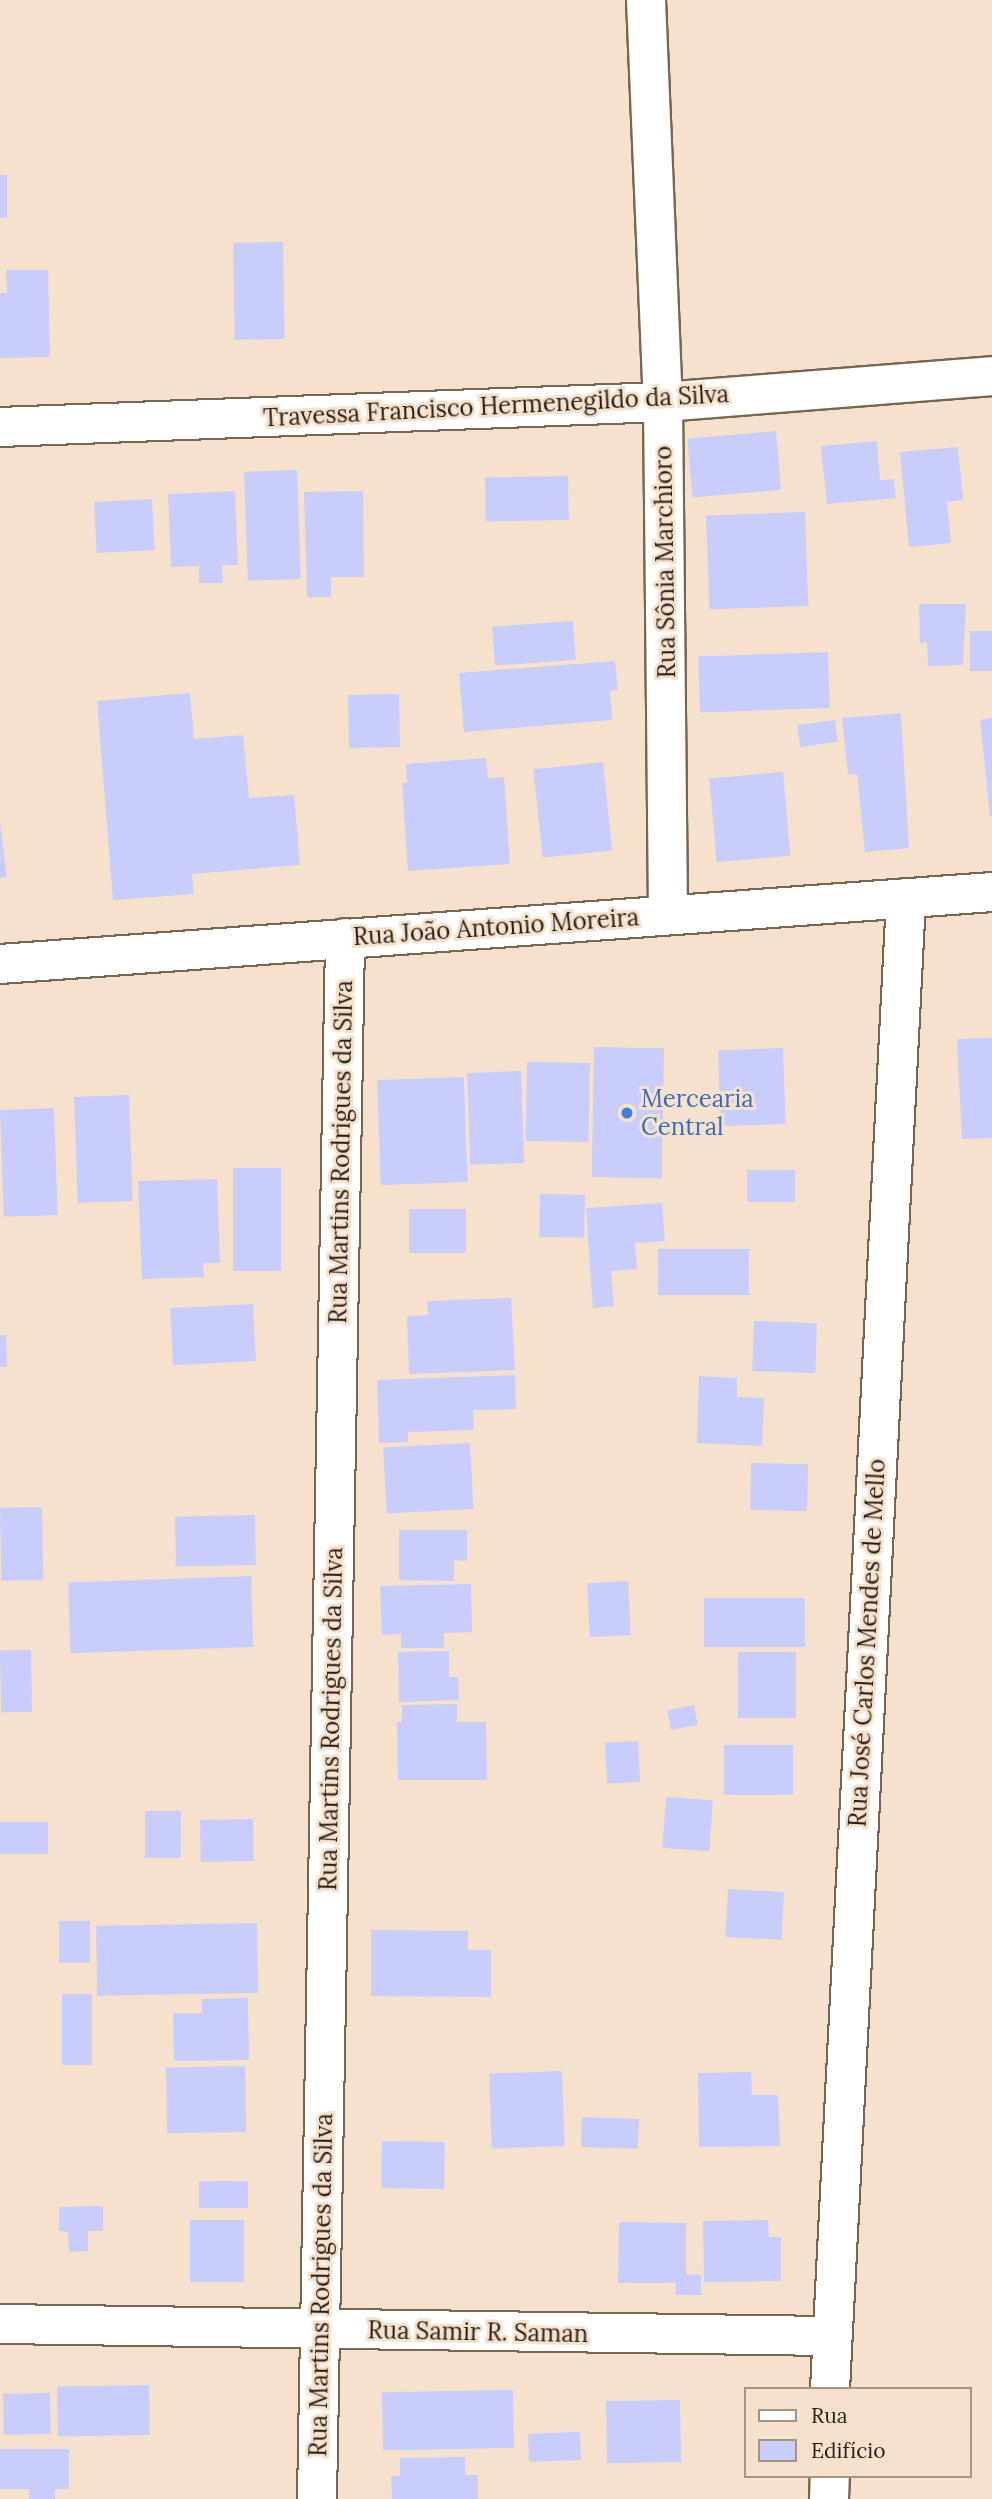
<!DOCTYPE html>
<meta charset="utf-8">
<style>
body{margin:0}
#map{position:relative;width:992px;height:2499px;overflow:hidden;background:#f6e2cc;font-family:Lora,serif}
div>[style]{position:absolute}
.building>*{inset:0;background:#c9cdfc;transform-origin:0 0}
.roads{filter:drop-shadow(2px 0 #776652) drop-shadow(-2px 0 #776652) drop-shadow(0 2px #776652) drop-shadow(0 -2px #776652)}
.street>*{height:38px;margin:-19px;padding:0 19px;transform-origin:19px;border-radius:19px;background:#fff}
.secondary>*{height:38px;margin:-19px;padding:0 19px;transform-origin:19px;border-radius:19px;background:#fff}
.dots>*{width:19px;height:19px;translate:-50% -50%;box-sizing:border-box;border:4px solid #f6e2cc;border-radius:50%}
span{translate:-50% -50%;white-space:nowrap;text-align:center;line-height:1.15;-webkit-text-stroke:6px #f6e2cc;paint-order:stroke}
.street-label{font-size:24px;color:#261f17}
.shop-label{font-size:24px;color:#366cbe}
.left{translate:0 -50%;text-align:left}
.legend{position:absolute;left:744px;top:2387px;width:228px;height:91px;box-sizing:border-box;background:#f6e2cc;border:2px solid #a39484;margin:0;padding:9px 12px;list-style:none;font-size:21px;color:#261f17}
.legend li{display:flex;align-items:center;gap:14px;height:35px}
.legend b{width:35px;border:2px solid #a39484}
</style>
<div id="map">
<div class="building">
<div style="left:0;top:175px;width:7px;height:43px"></div>
<div style="left:283px;top:242px;width:97px;height:50px;rotate:89deg"></div>
<div style="clip-path:polygon(6px 270px,48px 270px,50px 357px,0 358px,0 293px,7px 293px)"></div>
<div style="left:776px;top:431px;width:59px;height:89px;rotate:85deg"></div>
<div style="clip-path:polygon(877px 441px,880px 480px,894px 479px,896px 498px,827px 504px,821px 446px)"></div>
<div style="clip-path:polygon(958px 447px,963px 500px,947px 502px,951px 543px,909px 547px,900px 452px)"></div>
<div style="left:297px;top:470px;width:109px;height:53px;rotate:88deg"></div>
<div style="left:568px;top:476px;width:44px;height:83px;rotate:89deg"></div>
<div style="clip-path:polygon(235px 491px,238px 565px,222px 565px,223px 583px,199px 583px,199px 566px,171px 567px,168px 494px)"></div>
<div style="clip-path:polygon(363px 491px,364px 577px,331px 577px,331px 597px,307px 597px,304px 492px)"></div>
<div style="left:152px;top:499px;width:51px;height:58px;rotate:87deg"></div>
<div style="left:805px;top:512px;width:94px;height:99px;rotate:88deg"></div>
<div style="clip-path:polygon(919px 604px,966px 604px,963px 665px,928px 666px,927px 642px,920px 643px)"></div>
<div style="left:573px;top:621px;width:39px;height:81px;rotate:86deg"></div>
<div style="left:992px;top:631px;width:40px;height:22px;rotate:90deg"></div>
<div style="left:828px;top:652px;width:56px;height:130px;rotate:88deg"></div>
<div style="clip-path:polygon(615px 661px,618px 690px,610px 691px,612px 720px,464px 732px,459px 673px)"></div>
<div style="clip-path:polygon(190px 693px,194px 739px,243px 735px,249px 798px,294px 795px,300px 865px,192px 874px,194px 894px,113px 900px,97px 701px)"></div>
<div style="left:399px;top:694px;width:53px;height:51px;rotate:89deg"></div>
<div style="clip-path:polygon(901px 713px,909px 848px,865px 852px,857px 774px,848px 775px,842px 718px)"></div>
<div style="clip-path:polygon(992px 718px,992px 816px,990px 816px,980px 720px)"></div>
<div style="left:835px;top:720px;width:22px;height:38px;rotate:82deg"></div>
<div style="clip-path:polygon(486px 758px,488px 778px,504px 777px,510px 864px,408px 871px,402px 783px,407px 783px,406px 764px)"></div>
<div style="left:603px;top:762px;width:89px;height:70px;rotate:84deg"></div>
<div style="left:783px;top:772px;width:84px;height:74px;rotate:85deg"></div>
<div style="clip-path:polygon(0 823px,7px 877px,0 878px)"></div>
<div style="clip-path:polygon(992px 1038px,992px 1138px,962px 1139px,957px 1039px)"></div>
<div style="left:594px;top:1047px;width:70px;height:130px;rotate:1deg"></div>
<div style="left:783px;top:1048px;width:76px;height:65px;rotate:88deg"></div>
<div style="left:527px;top:1062px;width:63px;height:79px;rotate:1deg"></div>
<div style="left:521px;top:1071px;width:92px;height:54px;rotate:88deg"></div>
<div style="left:464px;top:1077px;width:105px;height:87px;rotate:88deg"></div>
<div style="left:129px;top:1095px;width:106px;height:55px;rotate:88deg"></div>
<div style="left:54px;top:1108px;width:107px;height:54px;rotate:88deg"></div>
<div style="left:233px;top:1168px;width:48px;height:103px"></div>
<div style="left:795px;top:1170px;width:32px;height:48px;rotate:90deg"></div>
<div style="clip-path:polygon(217px 1179px,220px 1263px,203px 1263px,204px 1277px,142px 1279px,138px 1181px)"></div>
<div style="left:540px;top:1194px;width:45px;height:43px;rotate:1deg"></div>
<div style="clip-path:polygon(662px 1203px,665px 1241px,635px 1243px,637px 1269px,611px 1271px,614px 1306px,593px 1308px,586px 1208px)"></div>
<div style="left:409px;top:1209px;width:57px;height:44px"></div>
<div style="left:658px;top:1249px;width:91px;height:46px"></div>
<div style="clip-path:polygon(511px 1298px,515px 1370px,409px 1374px,407px 1316px,428px 1315px,427px 1301px)"></div>
<div style="left:253px;top:1304px;width:57px;height:83px;rotate:87deg"></div>
<div style="left:754px;top:1321px;width:63px;height:50px;rotate:2deg"></div>
<div style="clip-path:polygon(0 1335px,6px 1335px,7px 1367px,0 1367px)"></div>
<div style="clip-path:polygon(515px 1375px,516px 1409px,473px 1410px,474px 1430px,408px 1432px,408px 1442px,379px 1443px,377px 1380px)"></div>
<div style="clip-path:polygon(699px 1376px,737px 1378px,737px 1397px,764px 1398px,762px 1446px,697px 1443px)"></div>
<div style="left:470px;top:1443px;width:66px;height:87px;rotate:87deg"></div>
<div style="left:751px;top:1463px;width:57px;height:47px;rotate:1deg"></div>
<div style="left:42px;top:1507px;width:73px;height:42px;rotate:89deg"></div>
<div style="left:255px;top:1515px;width:50px;height:80px;rotate:89deg"></div>
<div style="clip-path:polygon(399px 1530px,467px 1530px,467px 1561px,454px 1560px,454px 1581px,399px 1580px)"></div>
<div style="left:251px;top:1576px;width:71px;height:183px;rotate:88deg"></div>
<div style="left:628px;top:1581px;width:54px;height:41px;rotate:87deg"></div>
<div style="clip-path:polygon(471px 1584px,472px 1632px,444px 1633px,444px 1648px,401px 1648px,401px 1634px,382px 1635px,380px 1586px)"></div>
<div style="left:805px;top:1598px;width:49px;height:101px;rotate:90deg"></div>
<div style="left:31px;top:1650px;width:62px;height:31px;rotate:89deg"></div>
<div style="clip-path:polygon(449px 1651px,449px 1677px,458px 1677px,459px 1700px,399px 1702px,398px 1652px)"></div>
<div style="left:738px;top:1652px;width:58px;height:66px"></div>
<div style="clip-path:polygon(457px 1704px,457px 1722px,486px 1722px,487px 1780px,398px 1780px,397px 1722px,402px 1722px,402px 1705px)"></div>
<div style="left:694px;top:1705px;width:20px;height:27px;rotate:79deg"></div>
<div style="left:638px;top:1741px;width:41px;height:33px;rotate:87deg"></div>
<div style="left:724px;top:1745px;width:69px;height:50px"></div>
<div style="left:666px;top:1797px;width:47px;height:51px;rotate:4deg"></div>
<div style="left:145px;top:1811px;width:36px;height:47px"></div>
<div style="left:253px;top:1819px;width:42px;height:53px;rotate:89deg"></div>
<div style="left:48px;top:1822px;width:32px;height:48px;rotate:90deg"></div>
<div style="left:728px;top:1889px;width:56px;height:48px;rotate:3deg"></div>
<div style="left:59px;top:1921px;width:31px;height:42px"></div>
<div style="left:257px;top:1923px;width:70px;height:161px;rotate:89deg"></div>
<div style="clip-path:polygon(371px 1930px,468px 1931px,468px 1950px,491px 1950px,491px 1997px,371px 1996px)"></div>
<div style="left:62px;top:1994px;width:30px;height:71px"></div>
<div style="clip-path:polygon(248px 1998px,249px 2060px,174px 2061px,173px 2013px,202px 2013px,202px 1999px)"></div>
<div style="left:245px;top:2066px;width:66px;height:79px;rotate:89deg"></div>
<div style="left:562px;top:2071px;width:75px;height:73px;rotate:88deg"></div>
<div style="clip-path:polygon(751px 2072px,752px 2095px,778px 2095px,780px 2146px,699px 2147px,698px 2073px)"></div>
<div style="left:582px;top:2117px;width:57px;height:30px;rotate:2deg"></div>
<div style="left:382px;top:2141px;width:63px;height:47px;rotate:1deg"></div>
<div style="left:248px;top:2181px;width:27px;height:49px;rotate:90deg"></div>
<div style="clip-path:polygon(103px 2206px,103px 2231px,88px 2231px,88px 2251px,69px 2252px,68px 2232px,59px 2231px,59px 2207px)"></div>
<div style="left:190px;top:2220px;width:54px;height:62px"></div>
<div style="clip-path:polygon(768px 2220px,769px 2237px,781px 2237px,781px 2281px,704px 2282px,703px 2221px)"></div>
<div style="clip-path:polygon(619px 2222px,686px 2223px,686px 2274px,701px 2275px,701px 2295px,675px 2295px,676px 2283px,618px 2283px)"></div>
<div style="left:149px;top:2385px;width:50px;height:92px;rotate:89deg"></div>
<div style="left:513px;top:2390px;width:58px;height:131px;rotate:89deg"></div>
<div style="left:50px;top:2393px;width:41px;height:47px;rotate:89deg"></div>
<div style="left:680px;top:2400px;width:62px;height:74px;rotate:89deg"></div>
<div style="left:580px;top:2432px;width:28px;height:52px;rotate:88deg"></div>
<div style="clip-path:polygon(0 2449px,69px 2449px,69px 2489px,55px 2489px,55px 2499px,29px 2499px,29px 2489px,0 2489px)"></div>
<div style="clip-path:polygon(465px 2457px,465px 2475px,478px 2475px,478px 2499px,392px 2499px,391px 2476px,400px 2476px,400px 2458px)"></div>
</div>
<div class="roads">
<div class="street">
<div style="left:646px;top:0;width:402px;rotate:87.6deg"></div>
<div style="left:663px;top:402px;width:513px;rotate:89.44deg"></div>
<div style="left:0;top:427px;width:663px;rotate:-2.16deg"></div>
<div style="left:663px;top:402px;width:330px;rotate:-4.5deg"></div>
<div style="left:0;top:2324px;width:831px;rotate:0.83deg"></div>
<div style="left:830px;top:2389px;width:1493px;rotate:-87.08deg"></div>
<div style="left:317px;top:2499px;width:1561px;rotate:-88.97deg"></div>
<div style="left:829px;top:2499px;width:23px;rotate:-88deg"></div>
</div>
<div class="secondary">
<div style="left:0;top:964px;width:995px;rotate:-4.15deg"></div>
</div>
</div>
<div class="dots">
<div style="left:627px;top:1113px;background:#3f7fe0"></div>
</div>
<div class="street-label">
<span style="left:496px;top:406px;rotate:-3deg">Travessa Francisco Hermenegildo da Silva</span>
<span style="left:665px;top:562px;rotate:-91deg">Rua Sônia Marchioro</span>
<span style="left:496px;top:927px;rotate:-4deg">Rua João Antonio Moreira</span>
<span style="left:341px;top:1152px;rotate:-89deg">Rua Martins Rodrigues da Silva</span>
<span style="left:867px;top:1643px;rotate:-87deg">Rua José Carlos Mendes de Mello</span>
<span style="left:331px;top:1719px;rotate:-89deg">Rua Martins Rodrigues da Silva</span>
<span style="left:321px;top:2285px;rotate:-89deg">Rua Martins Rodrigues da Silva</span>
<span style="left:478px;top:2332px;rotate:1deg">Rua Samir R. Saman</span>
</div>
<div class="shop-label">
<span class="left" style="left:641px;top:1113px">Mercearia<br>Central</span>
</div>
<ul class="legend">
<li><b style="height:9px;background:#fff"></b>Rua</li>
<li><b style="height:19px;background:#c9cdfc"></b>Edifício</li>
</ul>
</div>
